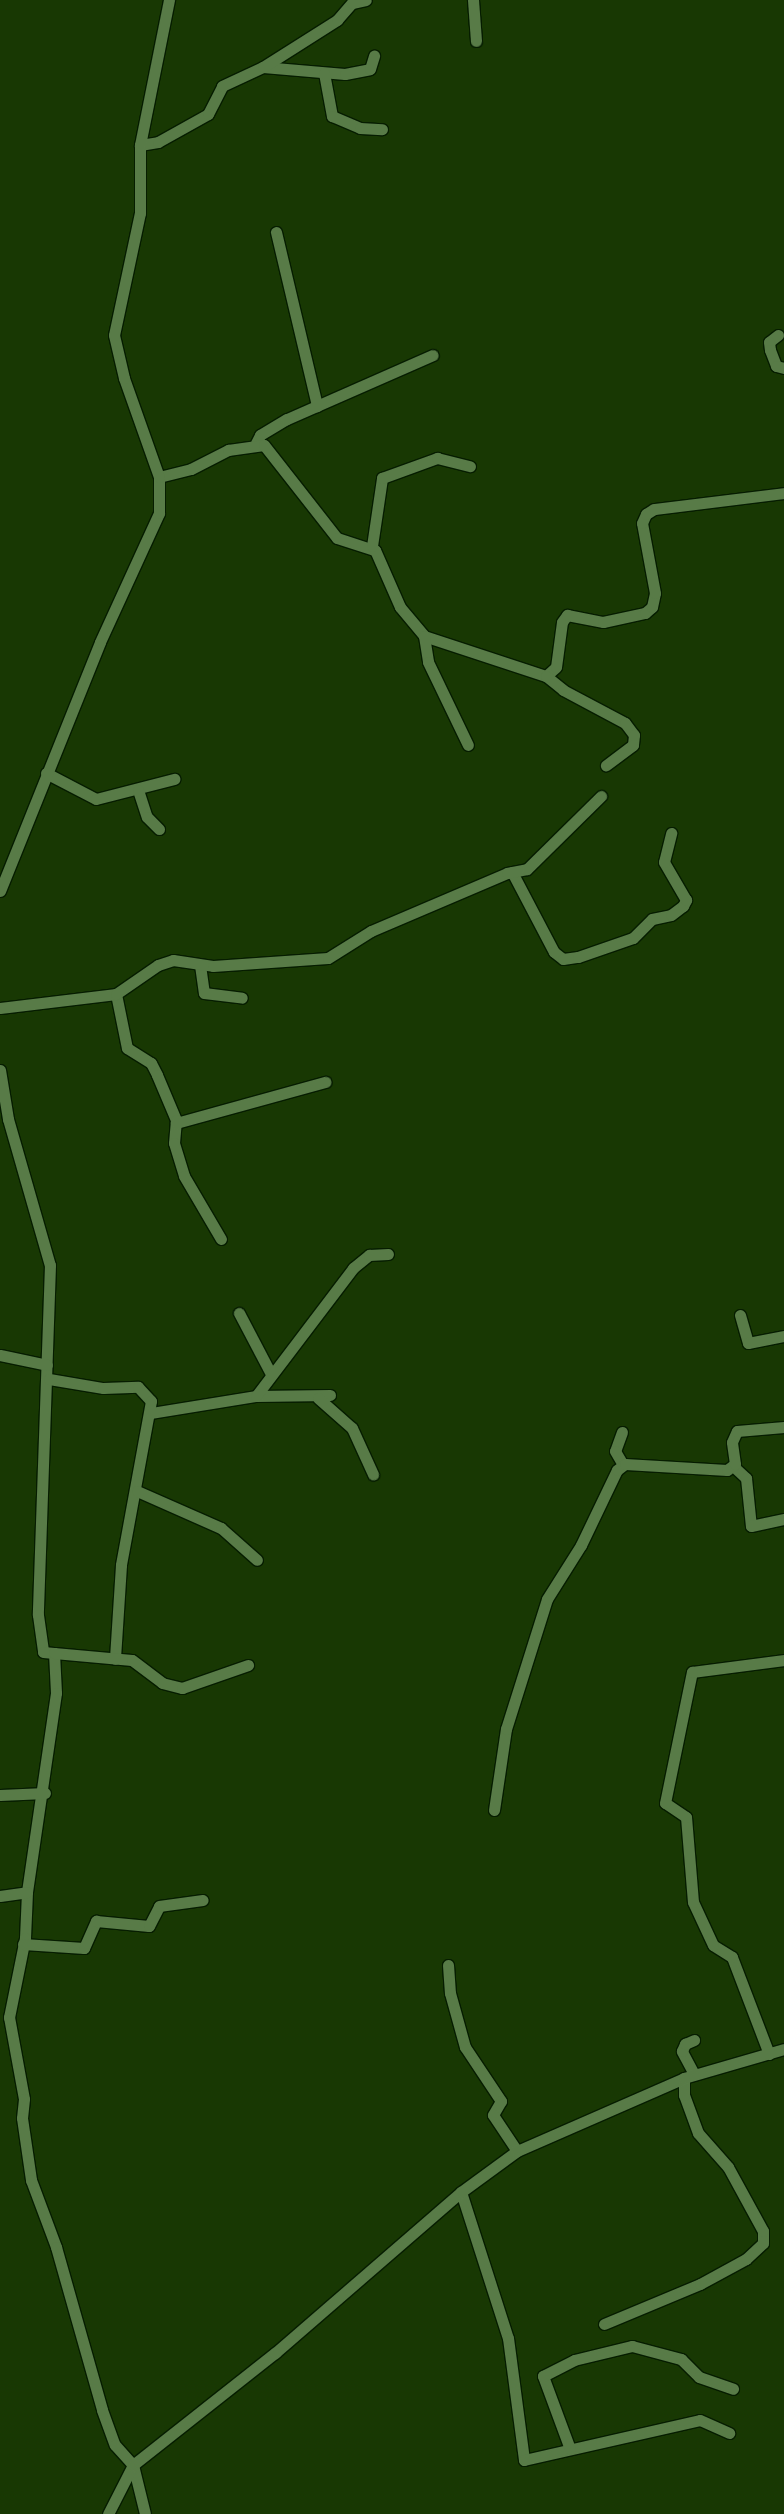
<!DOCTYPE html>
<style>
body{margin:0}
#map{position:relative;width:784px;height:2514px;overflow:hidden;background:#183803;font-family:"Source Sans 3",sans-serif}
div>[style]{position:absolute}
.roads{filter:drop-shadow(1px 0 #061d00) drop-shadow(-1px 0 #061d00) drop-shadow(0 1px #061d00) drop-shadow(0 -1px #061d00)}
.street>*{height:11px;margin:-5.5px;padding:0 5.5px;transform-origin:5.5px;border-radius:5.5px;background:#587b47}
span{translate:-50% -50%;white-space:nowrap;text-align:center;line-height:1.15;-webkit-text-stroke:4.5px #142c06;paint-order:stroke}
</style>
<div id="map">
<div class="roads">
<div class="street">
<div style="left:473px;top:0;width:41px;rotate:85.8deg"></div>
<div style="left:263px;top:67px;width:82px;rotate:4.9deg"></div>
<div style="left:345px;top:74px;width:25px;rotate:-11deg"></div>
<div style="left:370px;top:69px;width:14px;rotate:-73deg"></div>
<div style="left:324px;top:73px;width:44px;rotate:79.5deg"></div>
<div style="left:332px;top:116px;width:30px;rotate:23deg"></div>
<div style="left:360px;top:128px;width:22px;rotate:3deg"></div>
<div style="left:140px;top:145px;width:18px;rotate:-9deg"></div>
<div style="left:158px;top:142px;width:57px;rotate:-29.2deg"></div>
<div style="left:208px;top:114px;width:31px;rotate:-63deg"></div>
<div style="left:222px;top:86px;width:45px;rotate:-24.9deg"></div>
<div style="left:263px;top:67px;width:88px;rotate:-32.4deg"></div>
<div style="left:337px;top:20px;width:23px;rotate:-49deg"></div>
<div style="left:352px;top:3px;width:14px;rotate:-12deg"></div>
<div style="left:276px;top:232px;width:179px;rotate:76.7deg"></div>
<div style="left:778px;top:335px;width:11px;rotate:142deg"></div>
<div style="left:769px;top:342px;width:8px;rotate:83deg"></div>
<div style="left:770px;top:350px;width:17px;rotate:69deg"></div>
<div style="left:776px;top:366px;width:8px;rotate:14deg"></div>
<div style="left:256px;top:443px;width:9px;rotate:-63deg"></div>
<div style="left:260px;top:435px;width:31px;rotate:-31deg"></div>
<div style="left:287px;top:419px;width:159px;rotate:-23.7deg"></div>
<div style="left:159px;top:477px;width:33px;rotate:-14deg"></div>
<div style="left:191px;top:469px;width:42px;rotate:-27.2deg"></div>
<div style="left:228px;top:450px;width:36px;rotate:-8deg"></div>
<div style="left:264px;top:445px;width:118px;rotate:51.9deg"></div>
<div style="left:337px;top:538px;width:40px;rotate:18deg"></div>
<div style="left:375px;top:550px;width:62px;rotate:66.3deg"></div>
<div style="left:400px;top:607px;width:38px;rotate:50deg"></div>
<div style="left:424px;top:636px;width:128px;rotate:18.2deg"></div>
<div style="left:546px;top:676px;width:13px;rotate:-42deg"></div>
<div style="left:556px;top:667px;width:45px;rotate:-82.4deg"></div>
<div style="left:562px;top:622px;width:9px;rotate:-54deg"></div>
<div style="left:567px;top:615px;width:37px;rotate:11deg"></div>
<div style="left:603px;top:622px;width:43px;rotate:-12.1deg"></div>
<div style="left:645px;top:613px;width:9px;rotate:-41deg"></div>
<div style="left:652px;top:607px;width:14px;rotate:-78deg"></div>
<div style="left:655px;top:593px;width:71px;rotate:-100.5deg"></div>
<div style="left:642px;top:523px;width:10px;rotate:-66deg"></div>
<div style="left:646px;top:514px;width:9px;rotate:-32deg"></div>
<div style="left:654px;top:509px;width:131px;rotate:-7deg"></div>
<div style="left:372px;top:546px;width:69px;rotate:-81.6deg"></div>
<div style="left:382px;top:478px;width:59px;rotate:-20deg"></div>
<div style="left:437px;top:458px;width:34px;rotate:14deg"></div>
<div style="left:424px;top:636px;width:26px;rotate:81deg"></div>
<div style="left:428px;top:662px;width:92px;rotate:64.3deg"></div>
<div style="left:546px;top:676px;width:22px;rotate:39deg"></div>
<div style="left:563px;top:690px;width:70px;rotate:28deg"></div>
<div style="left:625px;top:723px;width:15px;rotate:53deg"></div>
<div style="left:634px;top:735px;width:10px;rotate:96deg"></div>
<div style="left:633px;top:745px;width:34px;rotate:143deg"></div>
<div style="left:46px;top:773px;width:56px;rotate:27.5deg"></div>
<div style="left:96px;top:799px;width:81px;rotate:-14.4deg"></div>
<div style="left:138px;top:790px;width:28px;rotate:72deg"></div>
<div style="left:147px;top:817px;width:17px;rotate:45deg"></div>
<div style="left:512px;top:872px;width:90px;rotate:62.3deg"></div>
<div style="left:554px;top:952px;width:11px;rotate:38deg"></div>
<div style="left:563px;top:959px;width:15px;rotate:-8deg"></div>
<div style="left:578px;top:957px;width:58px;rotate:-19.1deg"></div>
<div style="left:633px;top:938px;width:27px;rotate:-45deg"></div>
<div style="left:652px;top:919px;width:19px;rotate:-12deg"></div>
<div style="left:671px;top:915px;width:15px;rotate:-37deg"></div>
<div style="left:683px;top:906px;width:7px;rotate:-63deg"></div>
<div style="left:686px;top:900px;width:44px;rotate:-120.1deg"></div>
<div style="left:664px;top:862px;width:30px;rotate:-76deg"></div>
<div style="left:0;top:891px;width:268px;rotate:-68.1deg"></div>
<div style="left:100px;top:642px;width:142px;rotate:-65.4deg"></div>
<div style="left:159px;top:513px;width:36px;rotate:-90deg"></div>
<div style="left:159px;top:477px;width:105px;rotate:-109.5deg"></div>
<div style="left:124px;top:378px;width:44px;rotate:-103.1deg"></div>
<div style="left:114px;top:335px;width:125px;rotate:-78deg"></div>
<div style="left:140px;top:213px;width:68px;rotate:-90deg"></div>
<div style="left:140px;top:145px;width:148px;rotate:-78.7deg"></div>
<div style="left:200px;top:965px;width:28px;rotate:82deg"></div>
<div style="left:204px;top:993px;width:38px;rotate:7deg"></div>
<div style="left:116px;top:994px;width:55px;rotate:78.5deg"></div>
<div style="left:127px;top:1048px;width:28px;rotate:32deg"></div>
<div style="left:151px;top:1063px;width:13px;rotate:63deg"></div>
<div style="left:157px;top:1075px;width:49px;rotate:67.1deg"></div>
<div style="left:176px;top:1120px;width:23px;rotate:95deg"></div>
<div style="left:174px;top:1143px;width:34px;rotate:73deg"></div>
<div style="left:184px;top:1176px;width:73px;rotate:59.6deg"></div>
<div style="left:0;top:1008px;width:117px;rotate:-6.9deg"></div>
<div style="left:116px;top:994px;width:51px;rotate:-34.6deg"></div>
<div style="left:158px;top:965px;width:16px;rotate:-18deg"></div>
<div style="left:173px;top:960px;width:40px;rotate:8.5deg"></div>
<div style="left:213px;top:966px;width:115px;rotate:-4deg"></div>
<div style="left:328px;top:958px;width:51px;rotate:-32.1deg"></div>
<div style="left:371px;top:931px;width:148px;rotate:-23.1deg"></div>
<div style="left:507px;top:873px;width:20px;rotate:-11deg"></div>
<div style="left:527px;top:869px;width:104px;rotate:-44.6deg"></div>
<div style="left:0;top:1070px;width:50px;rotate:80.7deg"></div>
<div style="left:8px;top:1119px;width:152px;rotate:74deg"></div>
<div style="left:50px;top:1265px;width:350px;rotate:92deg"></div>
<div style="left:38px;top:1615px;width:37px;rotate:82deg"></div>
<div style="left:43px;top:1652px;width:11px;rotate:5deg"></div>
<div style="left:54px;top:1653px;width:40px;rotate:87.1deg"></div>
<div style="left:56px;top:1693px;width:201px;rotate:98.3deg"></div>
<div style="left:27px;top:1892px;width:46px;rotate:92.5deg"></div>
<div style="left:25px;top:1938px;width:81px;rotate:101.4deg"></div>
<div style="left:9px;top:2017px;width:83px;rotate:79.6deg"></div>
<div style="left:24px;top:2099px;width:19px;rotate:96deg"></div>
<div style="left:22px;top:2118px;width:63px;rotate:81.7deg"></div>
<div style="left:31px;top:2180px;width:72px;rotate:69.5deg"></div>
<div style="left:56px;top:2247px;width:169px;rotate:74.2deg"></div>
<div style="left:102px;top:2410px;width:37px;rotate:70deg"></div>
<div style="left:115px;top:2445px;width:27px;rotate:48deg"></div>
<div style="left:133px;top:2465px;width:50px;rotate:76.2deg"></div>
<div style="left:176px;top:1123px;width:155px;rotate:-15.4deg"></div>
<div style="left:239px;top:1313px;width:67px;rotate:62.3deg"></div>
<div style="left:740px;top:1315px;width:29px;rotate:74deg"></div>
<div style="left:748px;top:1343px;width:37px;rotate:-11deg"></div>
<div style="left:0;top:1355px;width:48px;rotate:12deg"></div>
<div style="left:49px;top:1379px;width:55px;rotate:9.5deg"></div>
<div style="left:103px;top:1388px;width:35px;rotate:-2deg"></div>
<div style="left:138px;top:1387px;width:19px;rotate:47deg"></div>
<div style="left:151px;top:1401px;width:167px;rotate:100.4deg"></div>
<div style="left:121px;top:1565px;width:94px;rotate:93.7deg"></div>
<div style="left:256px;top:1396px;width:74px;rotate:-0.8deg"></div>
<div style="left:318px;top:1398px;width:45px;rotate:41.4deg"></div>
<div style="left:352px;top:1428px;width:51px;rotate:65.5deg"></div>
<div style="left:151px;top:1413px;width:106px;rotate:-9.2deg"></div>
<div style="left:256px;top:1396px;width:161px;rotate:-52.8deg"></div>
<div style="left:353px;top:1268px;width:21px;rotate:-39deg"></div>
<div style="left:369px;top:1255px;width:19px;rotate:-3deg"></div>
<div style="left:622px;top:1432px;width:20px;rotate:110deg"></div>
<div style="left:615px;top:1451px;width:16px;rotate:60deg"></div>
<div style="left:733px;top:1466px;width:18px;rotate:43deg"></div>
<div style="left:746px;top:1478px;width:48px;rotate:84.1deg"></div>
<div style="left:751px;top:1526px;width:34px;rotate:-12deg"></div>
<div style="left:137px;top:1491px;width:92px;rotate:23.8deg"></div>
<div style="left:221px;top:1528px;width:48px;rotate:41.6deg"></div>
<div style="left:54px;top:1653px;width:78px;rotate:5.1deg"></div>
<div style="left:132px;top:1660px;width:38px;rotate:37deg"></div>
<div style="left:162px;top:1683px;width:21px;rotate:14deg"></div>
<div style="left:182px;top:1688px;width:70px;rotate:-19.2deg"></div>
<div style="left:0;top:1795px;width:45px;rotate:-2.5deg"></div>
<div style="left:494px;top:1810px;width:82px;rotate:-81.6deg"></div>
<div style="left:506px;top:1729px;width:136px;rotate:-72.5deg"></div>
<div style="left:547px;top:1599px;width:64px;rotate:-57.8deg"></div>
<div style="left:581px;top:1545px;width:83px;rotate:-64.4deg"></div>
<div style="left:617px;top:1470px;width:10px;rotate:-37deg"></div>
<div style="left:625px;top:1464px;width:102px;rotate:3.4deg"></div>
<div style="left:727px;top:1470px;width:10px;rotate:-37deg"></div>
<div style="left:735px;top:1464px;width:22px;rotate:-98deg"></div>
<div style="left:732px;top:1442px;width:12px;rotate:-66deg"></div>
<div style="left:737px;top:1431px;width:47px;rotate:-4.9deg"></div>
<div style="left:0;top:1896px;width:27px;rotate:-8deg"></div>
<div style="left:23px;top:1944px;width:61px;rotate:3.8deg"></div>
<div style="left:84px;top:1948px;width:30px;rotate:-66deg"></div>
<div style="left:96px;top:1921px;width:53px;rotate:5.4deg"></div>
<div style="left:149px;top:1926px;width:22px;rotate:-63deg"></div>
<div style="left:159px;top:1906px;width:44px;rotate:-7.8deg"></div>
<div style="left:448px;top:1965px;width:28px;rotate:86deg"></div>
<div style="left:450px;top:1993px;width:56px;rotate:74.5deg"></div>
<div style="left:465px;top:2047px;width:65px;rotate:56.3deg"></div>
<div style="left:501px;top:2101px;width:16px;rotate:120deg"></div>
<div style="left:493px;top:2115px;width:43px;rotate:56.3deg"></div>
<div style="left:769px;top:2054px;width:104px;rotate:-110.9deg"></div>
<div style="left:732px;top:1957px;width:22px;rotate:-148deg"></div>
<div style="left:713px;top:1945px;width:47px;rotate:-114.9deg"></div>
<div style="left:693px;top:1902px;width:85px;rotate:-94.7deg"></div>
<div style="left:686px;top:1817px;width:25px;rotate:-146deg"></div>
<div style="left:665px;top:1803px;width:134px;rotate:-78.4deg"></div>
<div style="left:692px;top:1672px;width:93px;rotate:-7.4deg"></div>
<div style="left:694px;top:2074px;width:26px;rotate:-118deg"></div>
<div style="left:682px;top:2051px;width:8px;rotate:-67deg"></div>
<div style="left:685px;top:2044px;width:10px;rotate:-24deg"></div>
<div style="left:461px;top:2192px;width:153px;rotate:72.2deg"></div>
<div style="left:508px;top:2338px;width:123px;rotate:82.5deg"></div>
<div style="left:524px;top:2460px;width:180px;rotate:-12.8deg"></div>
<div style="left:700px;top:2420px;width:32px;rotate:24deg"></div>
<div style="left:604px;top:2324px;width:104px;rotate:-22.6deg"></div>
<div style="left:700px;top:2284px;width:52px;rotate:-28.5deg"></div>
<div style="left:746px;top:2259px;width:23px;rotate:-43deg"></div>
<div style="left:763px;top:2243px;width:12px;rotate:-90deg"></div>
<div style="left:763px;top:2231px;width:73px;rotate:-118.7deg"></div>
<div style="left:728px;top:2167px;width:45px;rotate:-131.4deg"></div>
<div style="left:698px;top:2133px;width:40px;rotate:-110.2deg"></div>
<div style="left:684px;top:2095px;width:17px;rotate:-90deg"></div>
<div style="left:570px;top:2449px;width:78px;rotate:-110.3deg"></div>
<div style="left:543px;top:2376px;width:35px;rotate:-27deg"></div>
<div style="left:574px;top:2360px;width:60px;rotate:-13.6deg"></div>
<div style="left:632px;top:2346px;width:51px;rotate:14.9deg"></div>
<div style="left:681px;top:2359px;width:25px;rotate:45deg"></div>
<div style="left:699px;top:2377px;width:36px;rotate:19deg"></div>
<div style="left:108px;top:2514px;width:55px;rotate:-63deg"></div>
<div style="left:133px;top:2465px;width:181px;rotate:-38.3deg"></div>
<div style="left:275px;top:2353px;width:246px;rotate:-40.9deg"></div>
<div style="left:461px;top:2192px;width:69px;rotate:-36.2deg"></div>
<div style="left:517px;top:2151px;width:182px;rotate:-23.6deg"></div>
<div style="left:684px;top:2078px;width:104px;rotate:-16.2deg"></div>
</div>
</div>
</div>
